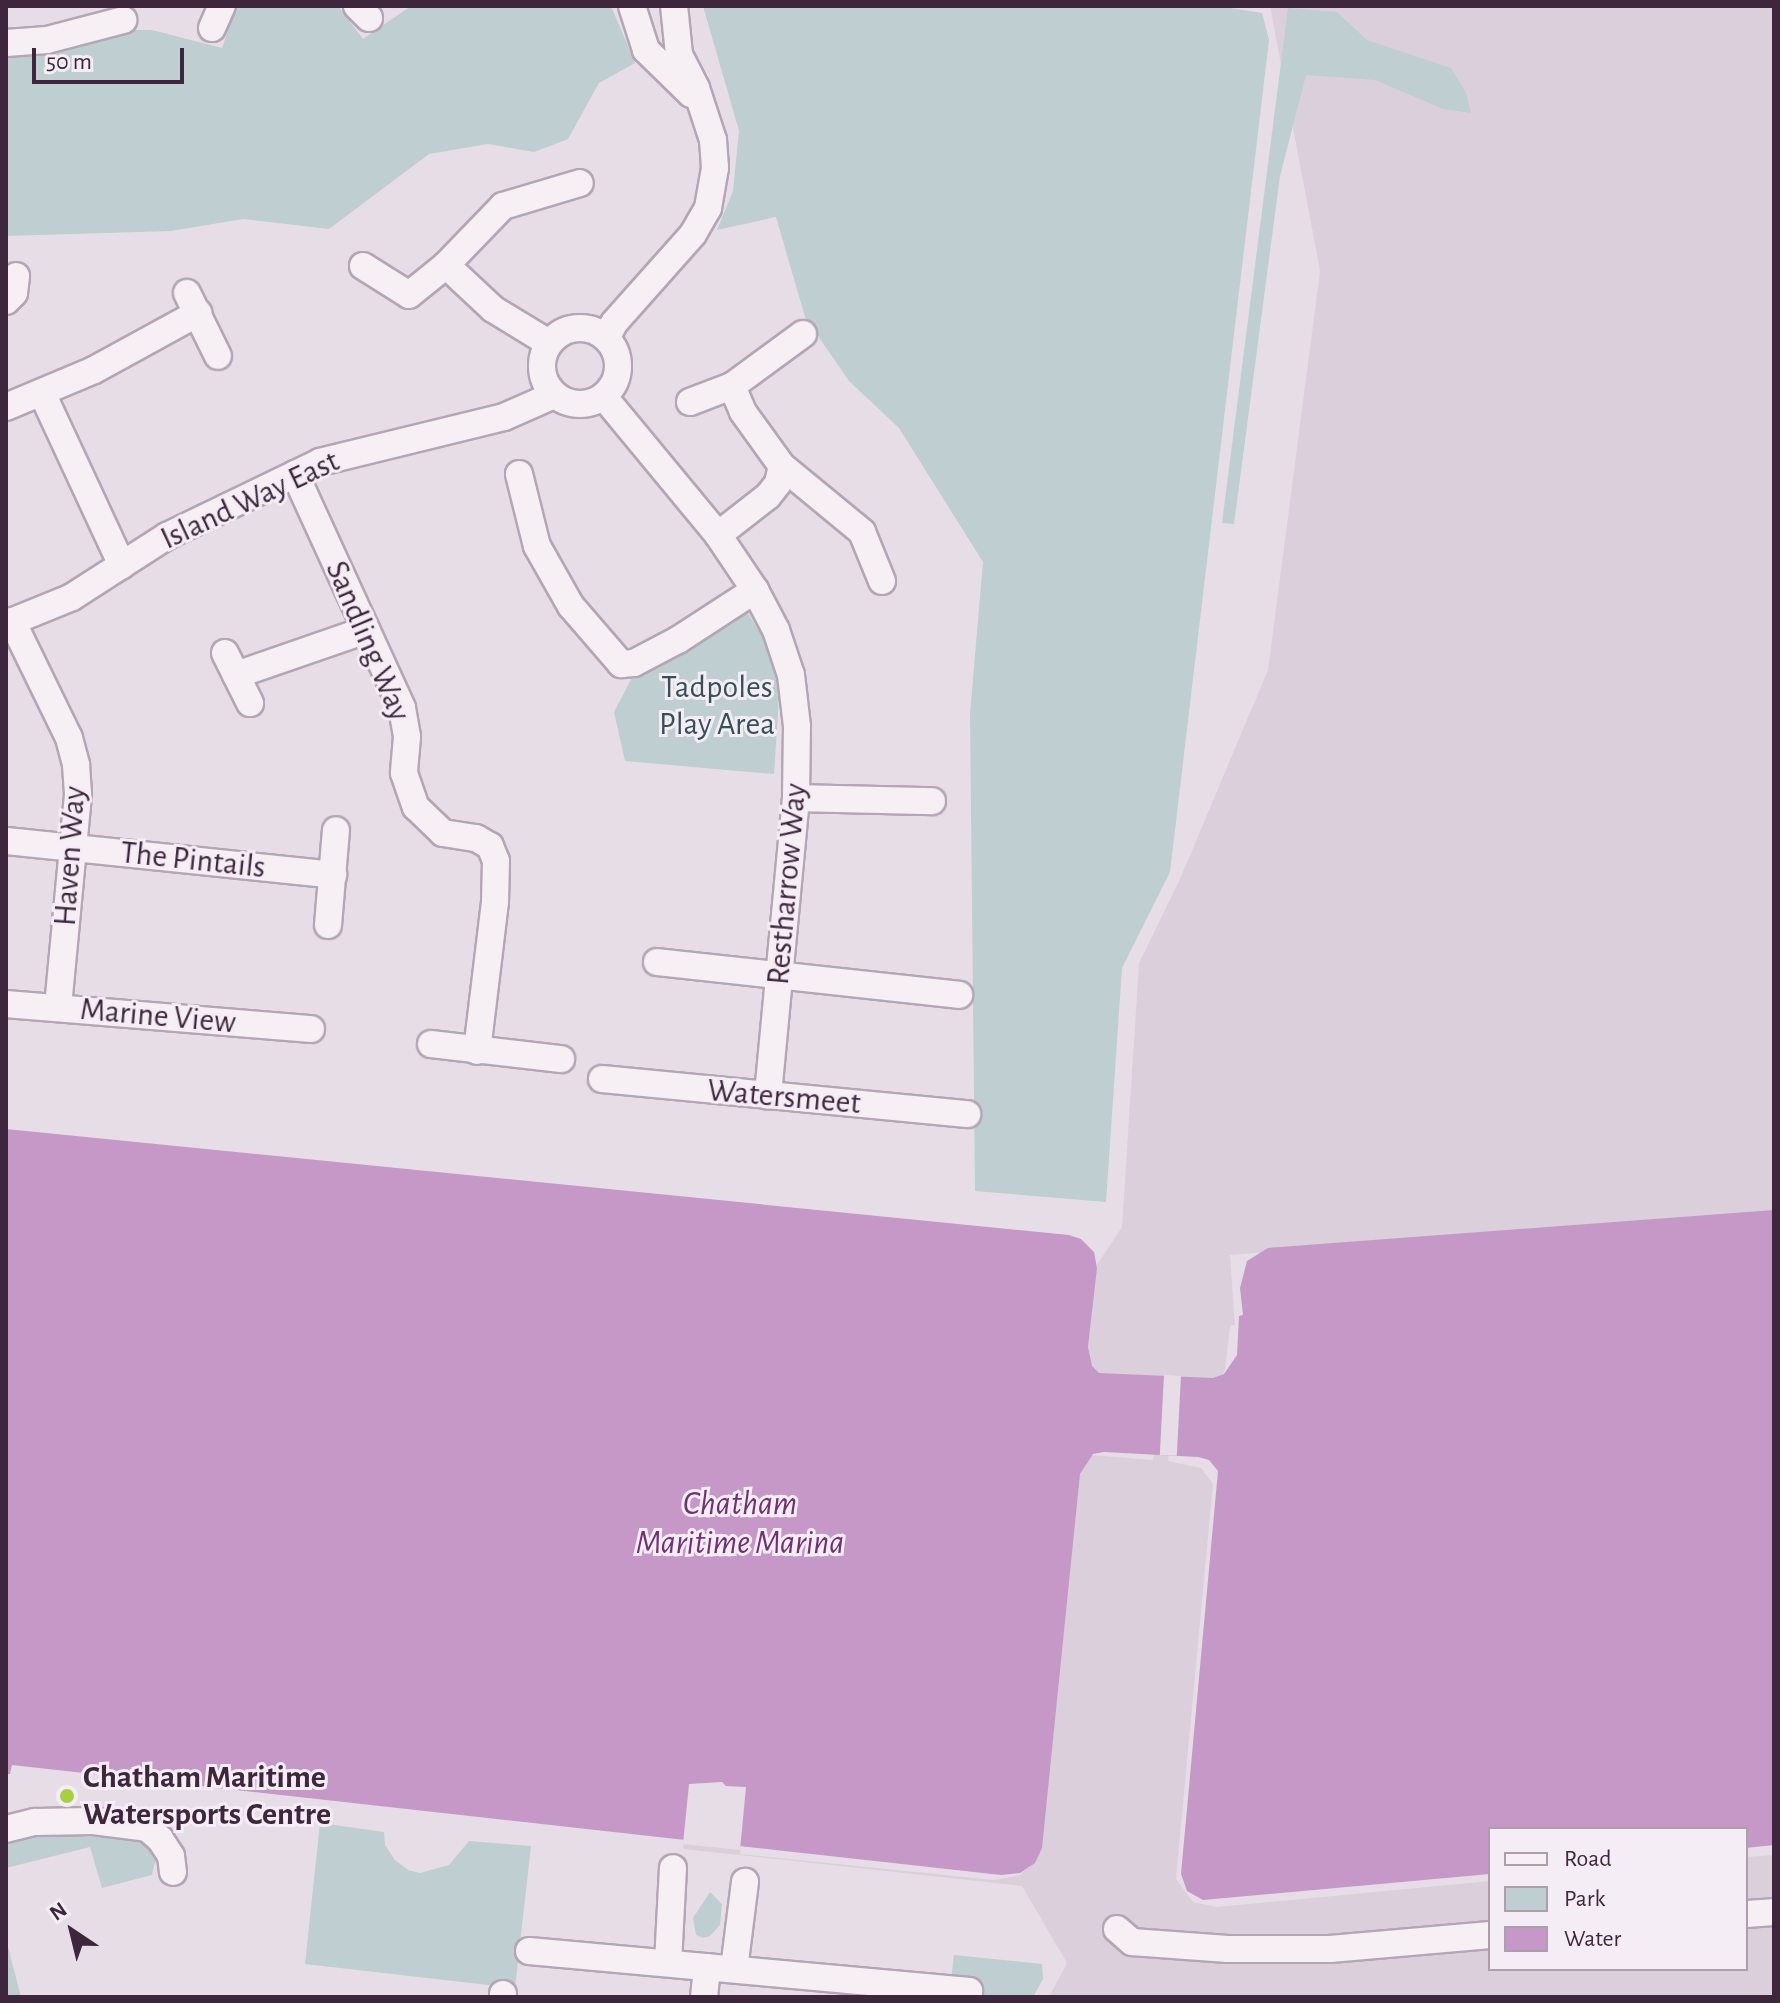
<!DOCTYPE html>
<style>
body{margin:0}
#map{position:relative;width:1780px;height:2003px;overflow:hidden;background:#e7dde7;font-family:"Alegreya Sans",sans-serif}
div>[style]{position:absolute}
.built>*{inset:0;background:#dccfdc}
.green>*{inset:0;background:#beced1}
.water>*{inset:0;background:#c598c8}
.pier>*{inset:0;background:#e7dde7;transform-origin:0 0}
.roads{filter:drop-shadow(2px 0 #b4a6b4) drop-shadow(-2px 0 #b4a6b4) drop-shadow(0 2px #b4a6b4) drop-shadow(0 -2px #b4a6b4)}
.minor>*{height:26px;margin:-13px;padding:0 13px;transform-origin:13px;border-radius:13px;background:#f6f0f5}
.minor>.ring{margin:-13px;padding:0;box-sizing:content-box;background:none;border:26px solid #f6f0f5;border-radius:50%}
.dots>*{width:22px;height:22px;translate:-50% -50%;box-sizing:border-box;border:4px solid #f5edf5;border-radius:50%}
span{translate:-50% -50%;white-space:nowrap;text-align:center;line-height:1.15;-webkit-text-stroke:6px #f5edf5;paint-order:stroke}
.street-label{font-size:32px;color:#3e273d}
.park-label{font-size:32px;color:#34515a}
.poi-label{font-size:32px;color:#3e273d;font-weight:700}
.left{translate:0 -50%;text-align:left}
.water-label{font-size:34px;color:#713172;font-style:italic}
.frame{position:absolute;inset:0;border:8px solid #3e273d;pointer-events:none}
.legend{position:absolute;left:1488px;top:1827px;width:260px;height:144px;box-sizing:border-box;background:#f5edf5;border:2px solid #ac9eab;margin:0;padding:10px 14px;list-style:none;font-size:24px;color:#3e273d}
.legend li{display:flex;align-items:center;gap:16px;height:40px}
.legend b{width:40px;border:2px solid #ac9eab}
.north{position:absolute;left:32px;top:1891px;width:80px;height:80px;-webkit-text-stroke:6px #f5edf5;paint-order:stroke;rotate:325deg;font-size:22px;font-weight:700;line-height:32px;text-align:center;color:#3e273d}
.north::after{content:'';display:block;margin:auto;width:28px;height:36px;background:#3e273d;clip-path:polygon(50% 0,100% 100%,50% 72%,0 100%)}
.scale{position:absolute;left:32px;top:48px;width:152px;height:36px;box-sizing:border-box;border:4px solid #3e273d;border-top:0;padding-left:10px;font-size:24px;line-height:28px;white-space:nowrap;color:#3e273d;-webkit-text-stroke:6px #f5edf5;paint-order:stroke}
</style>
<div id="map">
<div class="built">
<div style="clip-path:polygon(1270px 6px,1774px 6px,1774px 1212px,1230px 1255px,1235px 1325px,1230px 1326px,1225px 1370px,1221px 1377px,1176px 1385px,1168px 1461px,1201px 1468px,1213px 1484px,1176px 1879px,1193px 1902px,1217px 1907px,1490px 1881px,1490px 1969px,1746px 1969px,1746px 1857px,1774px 1855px,1774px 1997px,1049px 1997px,1067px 1963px,1022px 1886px,683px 1849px,689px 1784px,746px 1787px,740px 1854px,994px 1880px,1020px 1875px,1036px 1859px,1078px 1454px,1153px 1460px,1161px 1384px,1110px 1379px,1094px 1371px,1087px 1358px,1096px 1266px,1122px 1227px,1139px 963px,1180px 879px,1268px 670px,1320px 271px)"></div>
</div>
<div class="green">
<div style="clip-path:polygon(236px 6px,338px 6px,363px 39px,411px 6px,611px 6px,635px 63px,599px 83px,568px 139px,534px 152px,488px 144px,429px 154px,329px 229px,243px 219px,171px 231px,6px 236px,6px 50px,120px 30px,152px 30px,222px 48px)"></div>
<div style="clip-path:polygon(703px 6px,1217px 6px,1262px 13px,1269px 40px,1170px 872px,1122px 968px,1106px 1202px,975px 1191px,970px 714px,983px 562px,899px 428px,849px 381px,805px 317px,776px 217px,717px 230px,733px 191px,739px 131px)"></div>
<div style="clip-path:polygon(1288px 8px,1337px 12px,1367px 40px,1451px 68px,1466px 93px,1471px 113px,1443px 109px,1375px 80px,1306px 75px,1280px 176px,1234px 524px,1222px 523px)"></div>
<div style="clip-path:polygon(746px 610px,764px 639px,780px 682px,774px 774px,625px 761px,614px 712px,635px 672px,681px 654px)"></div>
<div style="clip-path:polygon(320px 1823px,384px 1832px,385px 1845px,395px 1860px,408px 1870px,420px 1873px,449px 1865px,469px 1841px,531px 1846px,515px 1988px,305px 1964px)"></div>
<div style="clip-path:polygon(45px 1834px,145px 1840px,159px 1862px,155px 1862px,152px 1875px,102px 1888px,90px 1847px,6px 1868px,6px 1844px)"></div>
<div style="clip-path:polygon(710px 1892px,722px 1904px,720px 1925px,710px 1936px,703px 1938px,696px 1935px,693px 1918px)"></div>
<div style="clip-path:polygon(6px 1939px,21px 1997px,6px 1997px)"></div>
<div style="clip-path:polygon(954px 1955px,1042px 1964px,1043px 1979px,1033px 1997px,949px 1997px)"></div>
</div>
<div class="water">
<div style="clip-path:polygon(6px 1129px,1069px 1235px,1081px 1239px,1094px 1252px,1097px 1268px,1088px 1347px,1092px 1366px,1099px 1373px,1213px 1378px,1224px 1374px,1237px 1355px,1239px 1316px,1243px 1315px,1240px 1288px,1247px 1261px,1268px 1248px,1774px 1210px,1774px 1845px,1746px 1848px,1746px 1829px,1490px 1829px,1490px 1874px,1203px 1900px,1187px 1891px,1181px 1874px,1218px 1471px,1209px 1460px,1198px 1457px,1104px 1452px,1093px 1454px,1080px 1474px,1042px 1848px,1035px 1863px,1020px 1873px,1001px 1875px,12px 1765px,10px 1774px,6px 1774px)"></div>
</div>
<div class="pier">
<div style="left:1164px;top:1375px;width:17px;height:80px;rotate:3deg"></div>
<div style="clip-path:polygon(722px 1782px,726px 1786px,746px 1787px,740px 1850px,683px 1844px,689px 1784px)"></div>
</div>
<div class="roads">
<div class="minor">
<div style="left:357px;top:6px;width:17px;rotate:45deg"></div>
<div style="left:632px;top:6px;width:46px;rotate:72.3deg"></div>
<div style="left:646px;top:50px;width:63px;rotate:44.4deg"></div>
<div style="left:212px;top:28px;width:24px;rotate:-66deg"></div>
<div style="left:6px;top:43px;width:41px;rotate:-4.2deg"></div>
<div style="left:47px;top:40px;width:79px;rotate:-14.7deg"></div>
<div style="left:446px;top:265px;width:64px;rotate:43.1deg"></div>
<div style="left:493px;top:309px;width:66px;rotate:31.3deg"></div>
<div style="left:363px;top:266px;width:54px;rotate:32.2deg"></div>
<div style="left:409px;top:295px;width:48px;rotate:-39deg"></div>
<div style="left:446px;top:265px;width:82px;rotate:-46deg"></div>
<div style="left:503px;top:206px;width:80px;rotate:-16.6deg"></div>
<div style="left:187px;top:293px;width:70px;rotate:63.8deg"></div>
<div style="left:6px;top:301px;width:11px;rotate:-45deg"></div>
<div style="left:14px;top:293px;width:17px;rotate:-83deg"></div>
<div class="ring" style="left:542px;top:328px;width:50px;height:50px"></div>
<div style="left:607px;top:337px;width:16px;rotate:-63deg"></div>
<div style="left:614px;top:323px;width:119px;rotate:-48.4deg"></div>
<div style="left:693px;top:234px;width:30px;rotate:-60deg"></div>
<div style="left:708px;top:208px;width:41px;rotate:-80.1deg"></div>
<div style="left:715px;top:168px;width:28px;rotate:-94deg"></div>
<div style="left:713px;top:140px;width:55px;rotate:-108.1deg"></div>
<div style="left:696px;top:88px;width:38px;rotate:-117deg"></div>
<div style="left:679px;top:54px;width:48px;rotate:-95.9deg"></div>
<div style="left:732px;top:386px;width:88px;rotate:-36.2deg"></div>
<div style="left:42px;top:393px;width:190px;rotate:65.1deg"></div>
<div style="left:604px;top:397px;width:179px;rotate:50.4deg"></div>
<div style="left:718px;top:535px;width:66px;rotate:56.1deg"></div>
<div style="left:755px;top:590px;width:45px;rotate:62.3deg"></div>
<div style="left:776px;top:630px;width:47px;rotate:71.6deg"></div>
<div style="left:791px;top:675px;width:51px;rotate:83.3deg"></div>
<div style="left:797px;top:726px;width:72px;rotate:90.8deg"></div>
<div style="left:796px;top:798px;width:299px;rotate:95.4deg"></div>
<div style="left:690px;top:402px;width:45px;rotate:-20.9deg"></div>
<div style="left:732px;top:386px;width:28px;rotate:67deg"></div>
<div style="left:743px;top:412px;width:67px;rotate:54.2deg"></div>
<div style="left:782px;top:466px;width:104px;rotate:39.5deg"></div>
<div style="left:862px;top:532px;width:53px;rotate:67.8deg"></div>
<div style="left:6px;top:407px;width:95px;rotate:-22.8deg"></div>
<div style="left:94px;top:370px;width:119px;rotate:-28.7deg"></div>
<div style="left:295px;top:474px;width:257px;rotate:65.4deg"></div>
<div style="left:402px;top:708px;width:29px;rotate:80deg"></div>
<div style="left:407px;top:737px;width:36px;rotate:95deg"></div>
<div style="left:404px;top:773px;width:36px;rotate:71deg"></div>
<div style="left:416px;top:807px;width:37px;rotate:44deg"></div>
<div style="left:443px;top:833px;width:33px;rotate:9deg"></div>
<div style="left:476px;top:838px;width:16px;rotate:30deg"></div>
<div style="left:490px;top:846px;width:16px;rotate:68deg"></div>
<div style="left:496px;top:861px;width:41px;rotate:91.4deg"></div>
<div style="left:495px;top:902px;width:150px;rotate:96.9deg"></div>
<div style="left:519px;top:474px;width:74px;rotate:76deg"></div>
<div style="left:537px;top:546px;width:69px;rotate:60.5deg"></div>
<div style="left:571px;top:606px;width:77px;rotate:49.2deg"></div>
<div style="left:621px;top:664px;width:13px;rotate:-4deg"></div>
<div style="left:634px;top:663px;width:50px;rotate:-27.6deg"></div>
<div style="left:678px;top:640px;width:92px;rotate:-33deg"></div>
<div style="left:718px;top:535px;width:63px;rotate:-38deg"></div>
<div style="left:768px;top:496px;width:16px;rotate:-52deg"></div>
<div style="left:778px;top:483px;width:17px;rotate:-77deg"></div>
<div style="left:12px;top:621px;width:130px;rotate:64deg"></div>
<div style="left:69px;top:738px;width:28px;rotate:75deg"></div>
<div style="left:76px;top:765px;width:30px;rotate:86deg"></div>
<div style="left:78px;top:795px;width:214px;rotate:95.4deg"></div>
<div style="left:6px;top:624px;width:71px;rotate:-22.2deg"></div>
<div style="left:72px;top:597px;width:113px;rotate:-32.7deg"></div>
<div style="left:167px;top:536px;width:170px;rotate:-25.8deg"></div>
<div style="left:320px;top:462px;width:189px;rotate:-13.7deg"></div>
<div style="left:504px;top:417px;width:55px;rotate:-23.7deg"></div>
<div style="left:225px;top:653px;width:56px;rotate:63.4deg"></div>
<div style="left:236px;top:675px;width:138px;rotate:-19.1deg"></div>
<div style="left:796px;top:798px;width:136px;rotate:1.3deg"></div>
<div style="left:6px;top:841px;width:329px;rotate:5.9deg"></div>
<div style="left:328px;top:925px;width:95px;rotate:-85.2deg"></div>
<div style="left:657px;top:962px;width:304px;rotate:6.2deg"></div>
<div style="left:6px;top:1004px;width:306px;rotate:4.7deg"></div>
<div style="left:431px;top:1044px;width:131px;rotate:6.6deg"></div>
<div style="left:602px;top:1079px;width:367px;rotate:5.5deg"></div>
<div style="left:6px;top:1829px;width:30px;rotate:-14deg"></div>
<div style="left:35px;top:1822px;width:58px;rotate:-1deg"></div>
<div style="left:93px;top:1821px;width:54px;rotate:7.4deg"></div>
<div style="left:147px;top:1828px;width:17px;rotate:40deg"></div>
<div style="left:160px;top:1839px;width:20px;rotate:57deg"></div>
<div style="left:171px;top:1856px;width:16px;rotate:83deg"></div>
<div style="left:1746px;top:1914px;width:28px;rotate:-4deg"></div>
<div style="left:1117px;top:1929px;width:20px;rotate:41deg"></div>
<div style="left:1132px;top:1942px;width:96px;rotate:4.2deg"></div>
<div style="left:1228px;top:1949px;width:102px"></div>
<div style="left:1330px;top:1949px;width:161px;rotate:-5deg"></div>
<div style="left:529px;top:1951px;width:442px;rotate:5.2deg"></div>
<div style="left:969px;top:1991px;width:6px;rotate:90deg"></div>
<div style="left:668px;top:1963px;width:95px;rotate:-87deg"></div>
<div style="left:734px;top:1969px;width:88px;rotate:-82.8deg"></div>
<div style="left:503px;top:1997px;width:3px;rotate:-90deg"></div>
<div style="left:704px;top:1997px;width:30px;rotate:-84deg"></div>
</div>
</div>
<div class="dots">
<div style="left:67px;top:1796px;background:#a8cf40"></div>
</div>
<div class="street-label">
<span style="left:250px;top:500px;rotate:-25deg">Island Way East</span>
<span style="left:368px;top:641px;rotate:67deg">Sandling Way</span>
<span style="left:70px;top:856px;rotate:-86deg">Haven Way</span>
<span style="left:193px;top:860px;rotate:6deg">The Pintails</span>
<span style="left:787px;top:884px;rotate:-85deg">Restharrow Way</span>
<span style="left:158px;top:1016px;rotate:5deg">Marine View</span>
<span style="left:784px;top:1097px;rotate:5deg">Watersmeet</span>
</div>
<div class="park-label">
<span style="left:717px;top:706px">Tadpoles<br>Play Area</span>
</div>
<div class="poi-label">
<span class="left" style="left:83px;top:1796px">Chatham Maritime<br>Watersports Centre</span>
</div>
<div class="water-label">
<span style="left:740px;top:1524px">Chatham<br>Maritime Marina</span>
</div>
<div class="frame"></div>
<ul class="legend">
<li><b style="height:10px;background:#f6f0f5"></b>Road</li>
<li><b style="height:22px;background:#beced1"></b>Park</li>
<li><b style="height:22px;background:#c598c8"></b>Water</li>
</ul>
<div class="north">N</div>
<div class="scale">50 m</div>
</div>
